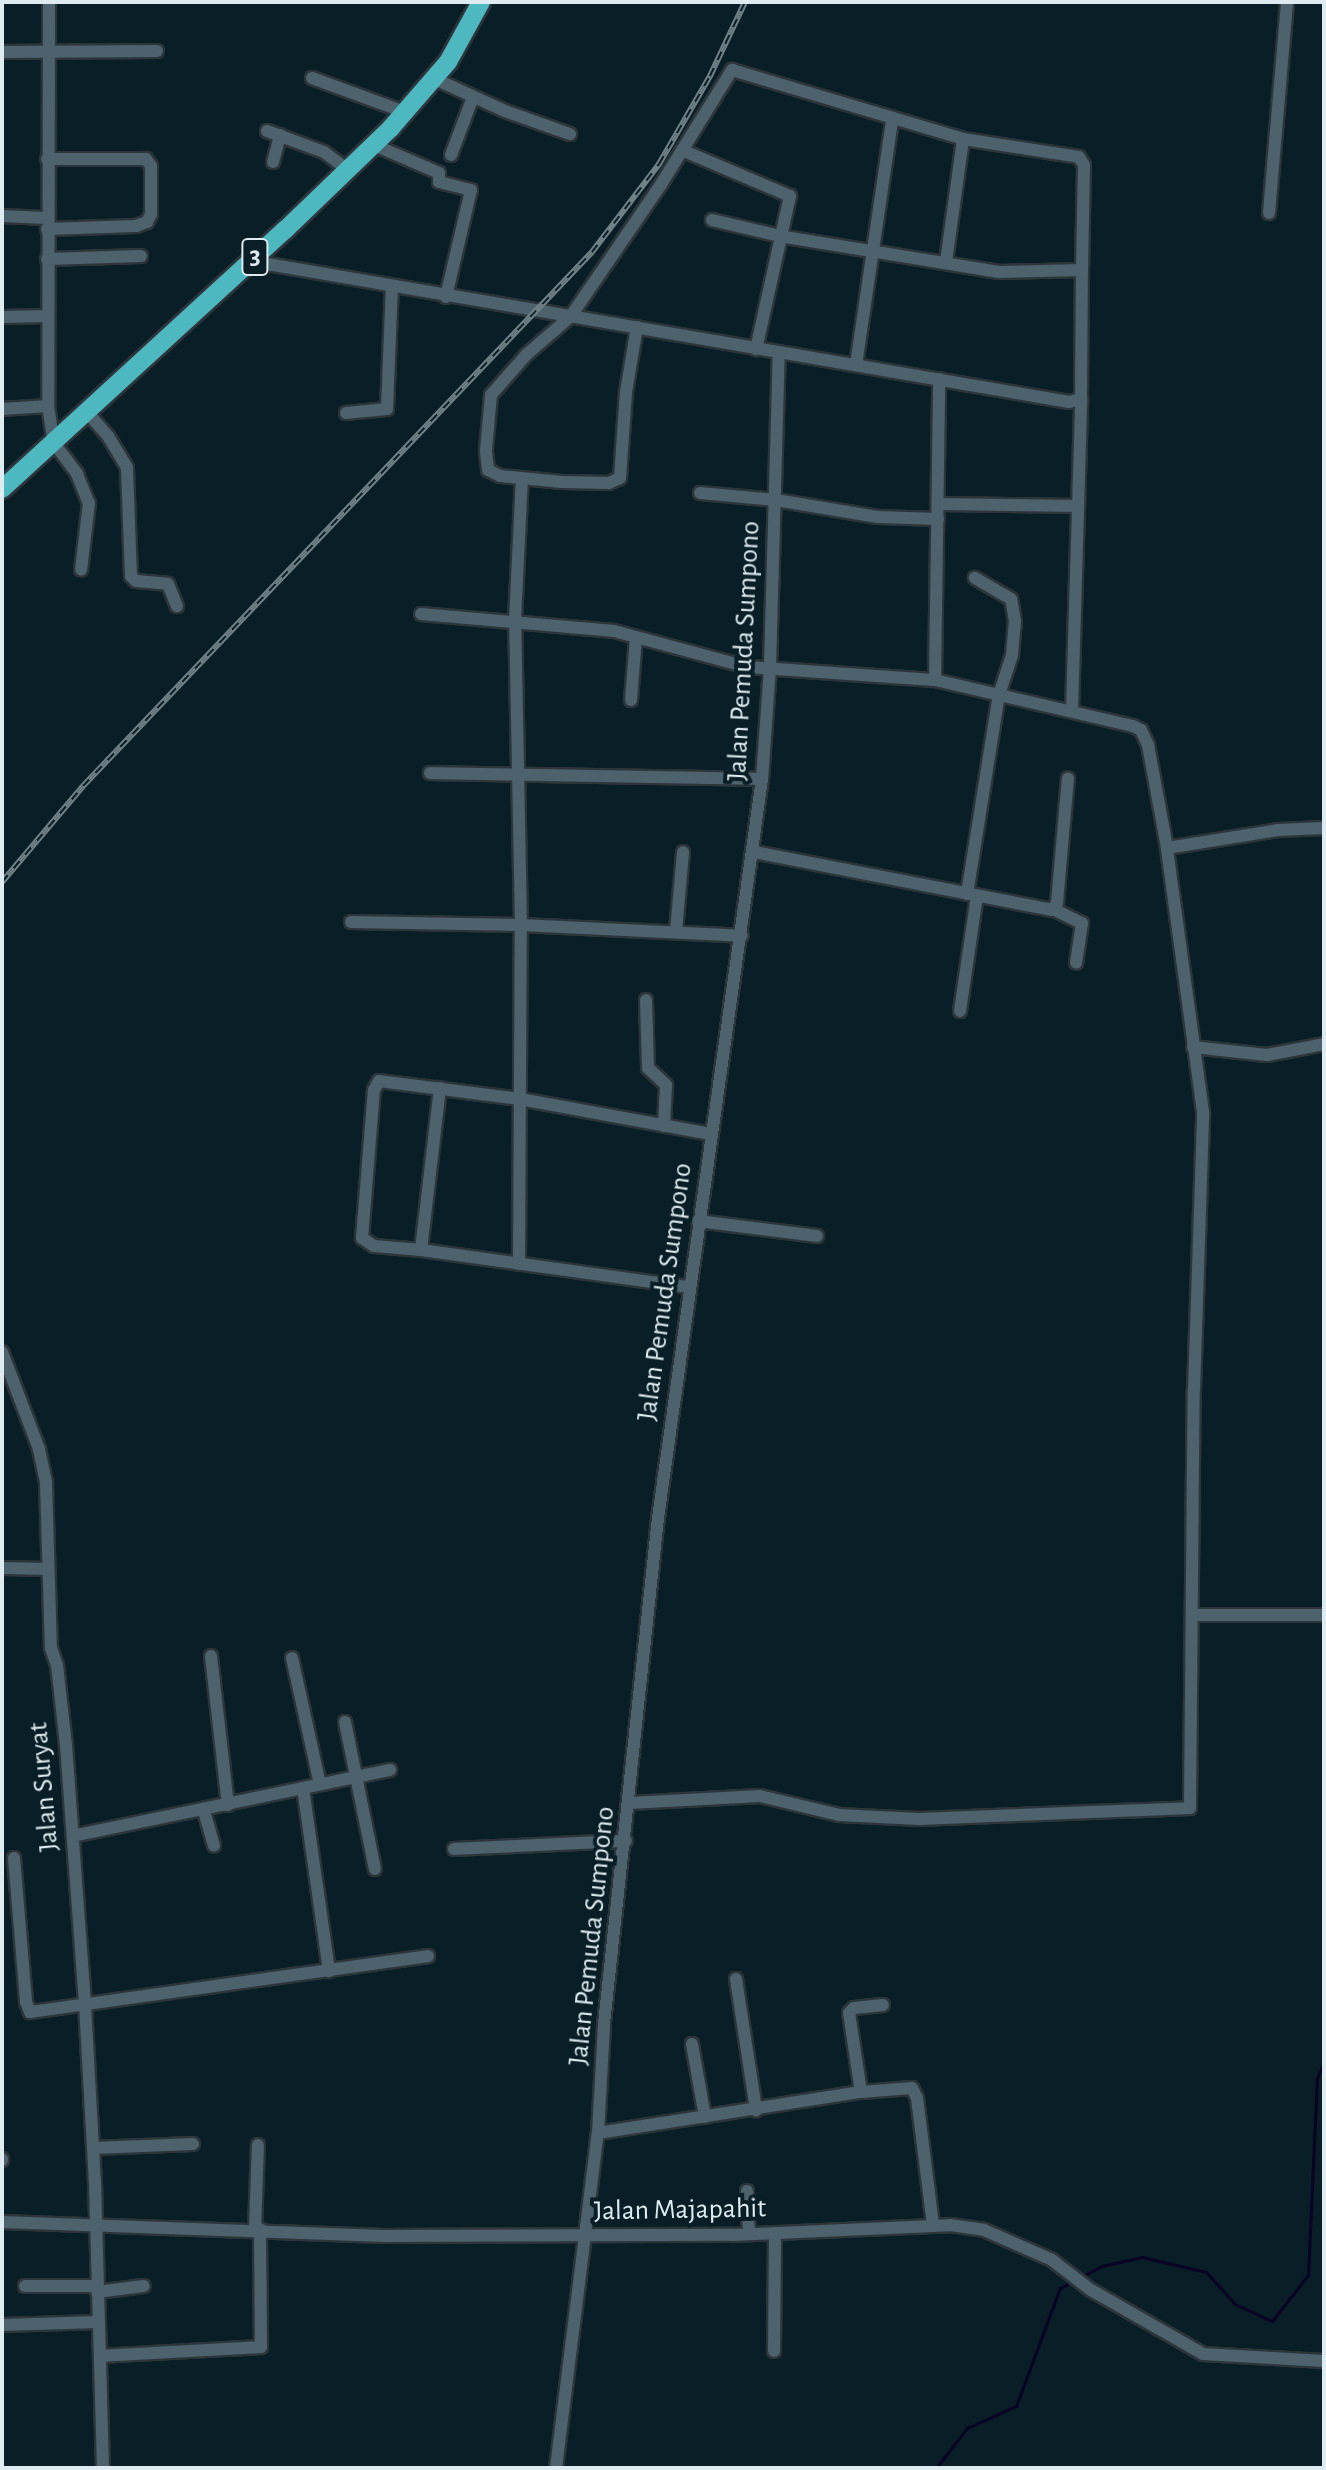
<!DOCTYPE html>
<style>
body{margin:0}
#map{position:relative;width:1326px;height:2470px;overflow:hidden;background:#0a1e27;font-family:"Alegreya Sans",sans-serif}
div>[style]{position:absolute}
.stream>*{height:3px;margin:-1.5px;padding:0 1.5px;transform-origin:1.5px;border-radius:1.5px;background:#090324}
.roads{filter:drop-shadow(2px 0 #2c353c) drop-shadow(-2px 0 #2c353c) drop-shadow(0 2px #2c353c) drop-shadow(0 -2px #2c353c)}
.minor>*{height:12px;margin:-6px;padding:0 6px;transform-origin:6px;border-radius:6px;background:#4d626d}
.highway>*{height:18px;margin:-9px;padding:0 9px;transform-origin:9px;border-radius:9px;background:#4eb8c1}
.rail>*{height:6px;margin-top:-3px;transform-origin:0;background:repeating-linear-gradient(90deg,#0a1e27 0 9px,#708188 0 18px);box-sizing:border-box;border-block:2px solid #708188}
span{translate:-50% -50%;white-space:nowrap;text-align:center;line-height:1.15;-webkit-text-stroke:8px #0a1e27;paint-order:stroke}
.shield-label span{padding:2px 6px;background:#0a1e27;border:2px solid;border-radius:6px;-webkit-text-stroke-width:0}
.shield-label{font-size:26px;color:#deebf1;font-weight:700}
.street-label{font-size:28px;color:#deebf1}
.frame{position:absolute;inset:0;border:4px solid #deebf1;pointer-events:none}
</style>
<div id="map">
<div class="stream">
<div style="left:1081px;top:2277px;width:24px;rotate:-28deg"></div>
<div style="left:1102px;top:2266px;width:41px;rotate:-12.7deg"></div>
<div style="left:1142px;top:2257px;width:66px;rotate:13.2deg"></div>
<div style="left:1206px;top:2272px;width:43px;rotate:47.8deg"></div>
<div style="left:1235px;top:2304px;width:41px;rotate:24.7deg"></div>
<div style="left:1272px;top:2321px;width:58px;rotate:-52deg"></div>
<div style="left:1308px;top:2275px;width:197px;rotate:-87.4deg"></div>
<div style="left:1317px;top:2078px;width:17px;rotate:-66deg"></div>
<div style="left:936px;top:2468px;width:51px;rotate:-52.2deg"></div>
<div style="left:967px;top:2428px;width:54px;rotate:-24.2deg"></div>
<div style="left:1016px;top:2406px;width:126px;rotate:-69.6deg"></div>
<div style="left:1060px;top:2288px;width:16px;rotate:-27deg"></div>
</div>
<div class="roads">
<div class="minor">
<div style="left:49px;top:2px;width:404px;rotate:90.1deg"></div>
<div style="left:48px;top:406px;width:37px;rotate:81deg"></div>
<div style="left:54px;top:443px;width:39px;rotate:53deg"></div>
<div style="left:77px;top:474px;width:31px;rotate:68deg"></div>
<div style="left:89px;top:503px;width:67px;rotate:96.8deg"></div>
<div style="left:2px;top:52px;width:155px;rotate:-0.4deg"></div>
<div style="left:312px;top:78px;width:99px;rotate:20.1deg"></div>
<div style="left:435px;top:79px;width:77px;rotate:24.6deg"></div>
<div style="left:505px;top:111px;width:69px;rotate:19.5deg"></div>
<div style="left:267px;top:131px;width:61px;rotate:20.2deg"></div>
<div style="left:324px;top:152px;width:30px;rotate:37deg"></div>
<div style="left:374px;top:145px;width:71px;rotate:23.3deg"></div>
<div style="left:439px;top:173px;width:9px;rotate:90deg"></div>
<div style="left:439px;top:182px;width:33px;rotate:14deg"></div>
<div style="left:471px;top:190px;width:110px;rotate:103.2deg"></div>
<div style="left:682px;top:150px;width:117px;rotate:23.1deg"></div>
<div style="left:790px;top:196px;width:157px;rotate:102.5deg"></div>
<div style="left:451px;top:155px;width:62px;rotate:-69.2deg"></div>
<div style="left:273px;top:162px;width:28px;rotate:-75deg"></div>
<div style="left:1269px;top:213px;width:212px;rotate:-85.1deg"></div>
<div style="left:2px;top:216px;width:44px;rotate:2.6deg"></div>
<div style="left:47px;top:229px;width:89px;rotate:-1.9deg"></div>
<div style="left:136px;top:226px;width:12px;rotate:-20deg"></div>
<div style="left:147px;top:222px;width:9px;rotate:-63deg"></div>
<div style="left:151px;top:214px;width:48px;rotate:-90deg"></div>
<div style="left:151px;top:166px;width:9px;rotate:-126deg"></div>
<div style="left:146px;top:159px;width:99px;rotate:180deg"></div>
<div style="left:47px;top:259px;width:94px;rotate:-1.8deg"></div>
<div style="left:250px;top:261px;width:831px;rotate:9.77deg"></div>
<div style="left:1069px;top:402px;width:12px;rotate:-14deg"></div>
<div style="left:1081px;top:399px;width:129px;rotate:-89.6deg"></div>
<div style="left:1082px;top:270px;width:83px;rotate:178.6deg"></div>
<div style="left:999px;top:272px;width:222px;rotate:-170.7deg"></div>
<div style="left:780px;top:236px;width:70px;rotate:-166.8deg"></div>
<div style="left:946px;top:262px;width:124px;rotate:-82.1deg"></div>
<div style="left:2px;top:317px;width:46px;rotate:-1.2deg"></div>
<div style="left:637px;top:327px;width:66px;rotate:99.6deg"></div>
<div style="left:626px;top:392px;width:86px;rotate:94deg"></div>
<div style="left:620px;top:478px;width:12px;rotate:156deg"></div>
<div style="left:609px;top:483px;width:47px;rotate:-178.8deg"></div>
<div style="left:562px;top:482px;width:62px;rotate:-174.5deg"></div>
<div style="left:500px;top:476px;width:13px;rotate:-153deg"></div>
<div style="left:488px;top:470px;width:20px;rotate:-96deg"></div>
<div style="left:486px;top:450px;width:55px;rotate:-84.8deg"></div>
<div style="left:491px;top:395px;width:53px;rotate:-48.8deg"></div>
<div style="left:526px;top:355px;width:60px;rotate:-40.9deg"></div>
<div style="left:571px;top:316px;width:158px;rotate:-55.6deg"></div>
<div style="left:660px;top:186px;width:137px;rotate:-58.2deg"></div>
<div style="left:732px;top:70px;width:241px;rotate:16.6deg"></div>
<div style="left:963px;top:139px;width:117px;rotate:8.8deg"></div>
<div style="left:1079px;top:157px;width:9px;rotate:58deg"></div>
<div style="left:1084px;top:165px;width:105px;rotate:91.1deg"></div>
<div style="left:856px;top:365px;width:247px;rotate:-81.6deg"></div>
<div style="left:2px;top:409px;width:46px;rotate:-3.7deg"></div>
<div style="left:87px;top:412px;width:32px;rotate:49deg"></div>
<div style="left:108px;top:436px;width:37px;rotate:59deg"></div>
<div style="left:127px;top:468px;width:108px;rotate:87.9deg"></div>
<div style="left:131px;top:576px;width:7px;rotate:45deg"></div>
<div style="left:136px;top:581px;width:32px;rotate:5deg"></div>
<div style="left:168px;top:584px;width:24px;rotate:68deg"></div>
<div style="left:346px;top:413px;width:41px;rotate:-5.6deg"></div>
<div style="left:387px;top:409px;width:123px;rotate:-87.7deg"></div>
<div style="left:700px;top:493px;width:76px;rotate:5.3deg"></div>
<div style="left:776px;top:500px;width:103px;rotate:9.5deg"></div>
<div style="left:878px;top:517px;width:60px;rotate:1.9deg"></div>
<div style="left:939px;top:504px;width:138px;rotate:0.8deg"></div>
<div style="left:421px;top:614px;width:194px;rotate:5deg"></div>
<div style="left:614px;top:631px;width:138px;rotate:15.1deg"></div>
<div style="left:747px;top:667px;width:188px;rotate:4deg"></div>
<div style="left:935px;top:680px;width:203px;rotate:13.1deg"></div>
<div style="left:1133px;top:726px;width:9px;rotate:27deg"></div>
<div style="left:1141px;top:730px;width:17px;rotate:65deg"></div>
<div style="left:1148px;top:745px;width:105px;rotate:79.5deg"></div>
<div style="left:935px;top:680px;width:301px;rotate:-89.2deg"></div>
<div style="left:631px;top:700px;width:63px;rotate:-85.5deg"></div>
<div style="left:1072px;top:711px;width:312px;rotate:-88.3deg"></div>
<div style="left:430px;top:773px;width:332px;rotate:1deg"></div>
<div style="left:754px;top:852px;width:304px;rotate:11deg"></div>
<div style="left:1052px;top:910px;width:9px;rotate:-54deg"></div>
<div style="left:1057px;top:903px;width:125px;rotate:-85deg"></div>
<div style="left:967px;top:894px;width:202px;rotate:-80.9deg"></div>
<div style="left:999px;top:695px;width:42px;rotate:-72deg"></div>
<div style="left:1012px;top:655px;width:34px;rotate:-85deg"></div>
<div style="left:1015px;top:621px;width:22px;rotate:-100deg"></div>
<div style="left:1011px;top:599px;width:42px;rotate:-149.7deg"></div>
<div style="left:1053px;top:909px;width:32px;rotate:26deg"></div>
<div style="left:1082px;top:923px;width:40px;rotate:98.5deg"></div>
<div style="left:351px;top:922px;width:170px;rotate:1deg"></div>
<div style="left:521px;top:925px;width:221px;rotate:2.8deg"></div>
<div style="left:676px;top:931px;width:79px;rotate:-84.9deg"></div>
<div style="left:646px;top:1000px;width:68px;rotate:88.3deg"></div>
<div style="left:648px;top:1068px;width:25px;rotate:43deg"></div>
<div style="left:666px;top:1085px;width:41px;rotate:92.8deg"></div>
<div style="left:960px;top:1011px;width:116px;rotate:-81.6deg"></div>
<div style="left:1193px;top:1047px;width:74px;rotate:6.2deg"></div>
<div style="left:1267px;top:1055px;width:58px;rotate:-10.9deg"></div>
<div style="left:440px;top:1088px;width:163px;rotate:96.7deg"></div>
<div style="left:421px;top:1250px;width:270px;rotate:7.9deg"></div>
<div style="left:698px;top:1221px;width:120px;rotate:7.2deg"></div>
<div style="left:421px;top:1250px;width:47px;rotate:-175.1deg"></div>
<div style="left:374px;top:1246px;width:14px;rotate:-146deg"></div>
<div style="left:362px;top:1238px;width:148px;rotate:-85.4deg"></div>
<div style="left:374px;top:1090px;width:10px;rotate:-61deg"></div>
<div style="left:379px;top:1081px;width:142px;rotate:7.3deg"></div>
<div style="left:520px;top:1099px;width:194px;rotate:10.4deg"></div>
<div style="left:519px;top:1264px;width:339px;rotate:-89.7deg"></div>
<div style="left:521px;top:925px;width:305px;rotate:-91.1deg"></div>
<div style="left:515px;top:620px;width:142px;rotate:-87.2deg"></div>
<div style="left:2px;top:1352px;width:104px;rotate:69.1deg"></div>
<div style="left:39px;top:1449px;width:35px;rotate:78deg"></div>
<div style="left:46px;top:1483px;width:165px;rotate:88.3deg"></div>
<div style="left:51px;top:1648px;width:18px;rotate:71deg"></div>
<div style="left:57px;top:1665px;width:81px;rotate:83.6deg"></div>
<div style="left:66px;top:1745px;width:261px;rotate:85.8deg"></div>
<div style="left:85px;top:2005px;width:177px;rotate:86.8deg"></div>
<div style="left:95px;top:2182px;width:286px;rotate:88.4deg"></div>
<div style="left:2px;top:1568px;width:46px;rotate:1.2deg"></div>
<div style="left:1194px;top:1615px;width:130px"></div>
<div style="left:211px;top:1656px;width:150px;rotate:83.5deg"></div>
<div style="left:292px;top:1658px;width:129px;rotate:77.5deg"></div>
<div style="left:345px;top:1722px;width:150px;rotate:78.5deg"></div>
<div style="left:303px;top:1788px;width:185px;rotate:81.9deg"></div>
<div style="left:630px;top:1803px;width:130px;rotate:-3.1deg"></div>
<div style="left:760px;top:1796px;width:81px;rotate:13.5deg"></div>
<div style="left:839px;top:1815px;width:80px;rotate:2.9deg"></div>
<div style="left:919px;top:1819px;width:271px;rotate:-2.3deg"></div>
<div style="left:1190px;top:1808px;width:418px;rotate:-89.5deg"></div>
<div style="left:1194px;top:1390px;width:278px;rotate:-88.1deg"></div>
<div style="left:1203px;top:1112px;width:266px;rotate:-97.8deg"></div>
<div style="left:1167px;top:848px;width:112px;rotate:-9.2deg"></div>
<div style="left:1278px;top:830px;width:46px;rotate:-2.5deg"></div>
<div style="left:204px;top:1811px;width:36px;rotate:74deg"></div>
<div style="left:73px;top:1836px;width:324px;rotate:-11.8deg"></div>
<div style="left:454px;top:1849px;width:172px;rotate:-2.7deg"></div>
<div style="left:14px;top:1858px;width:144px;rotate:85.2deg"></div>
<div style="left:26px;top:2002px;width:11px;rotate:68deg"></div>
<div style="left:30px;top:2012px;width:402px;rotate:-8deg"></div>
<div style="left:736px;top:1979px;width:133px;rotate:81.3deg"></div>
<div style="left:692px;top:2044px;width:74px;rotate:79.9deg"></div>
<div style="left:861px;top:2092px;width:80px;rotate:-98.6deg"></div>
<div style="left:849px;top:2013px;width:7px;rotate:-45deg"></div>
<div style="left:854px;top:2008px;width:29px;rotate:-6deg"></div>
<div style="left:598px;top:2133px;width:266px;rotate:-8.9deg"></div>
<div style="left:861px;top:2092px;width:51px;rotate:-4.5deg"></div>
<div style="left:912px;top:2088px;width:11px;rotate:63deg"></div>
<div style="left:917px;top:2098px;width:128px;rotate:82.8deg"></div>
<div style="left:93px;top:2148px;width:100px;rotate:-2.3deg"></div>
<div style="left:2px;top:2160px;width:1px;rotate:-90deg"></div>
<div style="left:747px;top:2191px;width:43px;rotate:87.3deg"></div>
<div style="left:2px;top:2222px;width:382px;rotate:2.1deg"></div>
<div style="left:384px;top:2236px;width:349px;rotate:-0.2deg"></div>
<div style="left:733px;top:2235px;width:217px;rotate:-2.6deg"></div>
<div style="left:950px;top:2225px;width:34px;rotate:8deg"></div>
<div style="left:984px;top:2230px;width:74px;rotate:23.8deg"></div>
<div style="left:1052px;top:2260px;width:49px;rotate:37.6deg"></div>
<div style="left:1091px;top:2290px;width:129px;rotate:29.7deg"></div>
<div style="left:1203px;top:2354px;width:121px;rotate:3.3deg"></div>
<div style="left:255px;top:2229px;width:84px;rotate:-88deg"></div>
<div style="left:25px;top:2286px;width:72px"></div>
<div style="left:97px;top:2292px;width:47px;rotate:-7.3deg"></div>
<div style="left:2px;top:2325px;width:96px;rotate:-1.8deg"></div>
<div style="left:774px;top:2351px;width:118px;rotate:-89.5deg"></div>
<div style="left:100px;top:2356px;width:161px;rotate:-3.2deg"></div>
<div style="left:261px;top:2347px;width:118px;rotate:-90.5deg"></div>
<div style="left:556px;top:2468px;width:338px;rotate:-82.9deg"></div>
<div style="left:598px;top:2133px;width:109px;rotate:-86.8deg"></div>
<div style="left:604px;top:2024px;width:509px;rotate:-83.91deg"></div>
<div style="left:658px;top:1518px;width:746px;rotate:-81.99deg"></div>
<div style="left:762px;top:779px;width:112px;rotate:-85.9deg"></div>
<div style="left:770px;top:667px;width:314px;rotate:-88.4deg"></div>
</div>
<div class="highway">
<div style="left:2px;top:489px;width:384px;rotate:-42.5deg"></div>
<div style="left:285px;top:230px;width:146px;rotate:-43.9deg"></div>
<div style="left:390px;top:129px;width:89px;rotate:-49.1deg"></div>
<div style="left:448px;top:62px;width:68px;rotate:-61.2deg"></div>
</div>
</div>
<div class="rail">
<div style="left:2px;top:882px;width:126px;rotate:-49.8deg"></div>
<div style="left:83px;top:786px;width:738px;rotate:-46.37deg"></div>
<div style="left:592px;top:252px;width:111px;rotate:-52.7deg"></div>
<div style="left:659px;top:164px;width:102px;rotate:-59.9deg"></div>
<div style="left:710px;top:76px;width:82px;rotate:-64.7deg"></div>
</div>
<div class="shield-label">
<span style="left:255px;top:257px">3</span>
</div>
<div class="street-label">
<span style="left:744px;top:651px;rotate:-87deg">Jalan Pemuda Sumpono</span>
<span style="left:665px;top:1292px;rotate:-82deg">Jalan Pemuda Sumpono</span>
<span style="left:44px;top:1787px;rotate:-95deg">Jalan Suryat</span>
<span style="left:592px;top:1936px;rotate:-84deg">Jalan Pemuda Sumpono</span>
<span style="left:680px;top:2210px;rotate:-1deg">Jalan Majapahit</span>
</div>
<div class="frame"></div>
</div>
